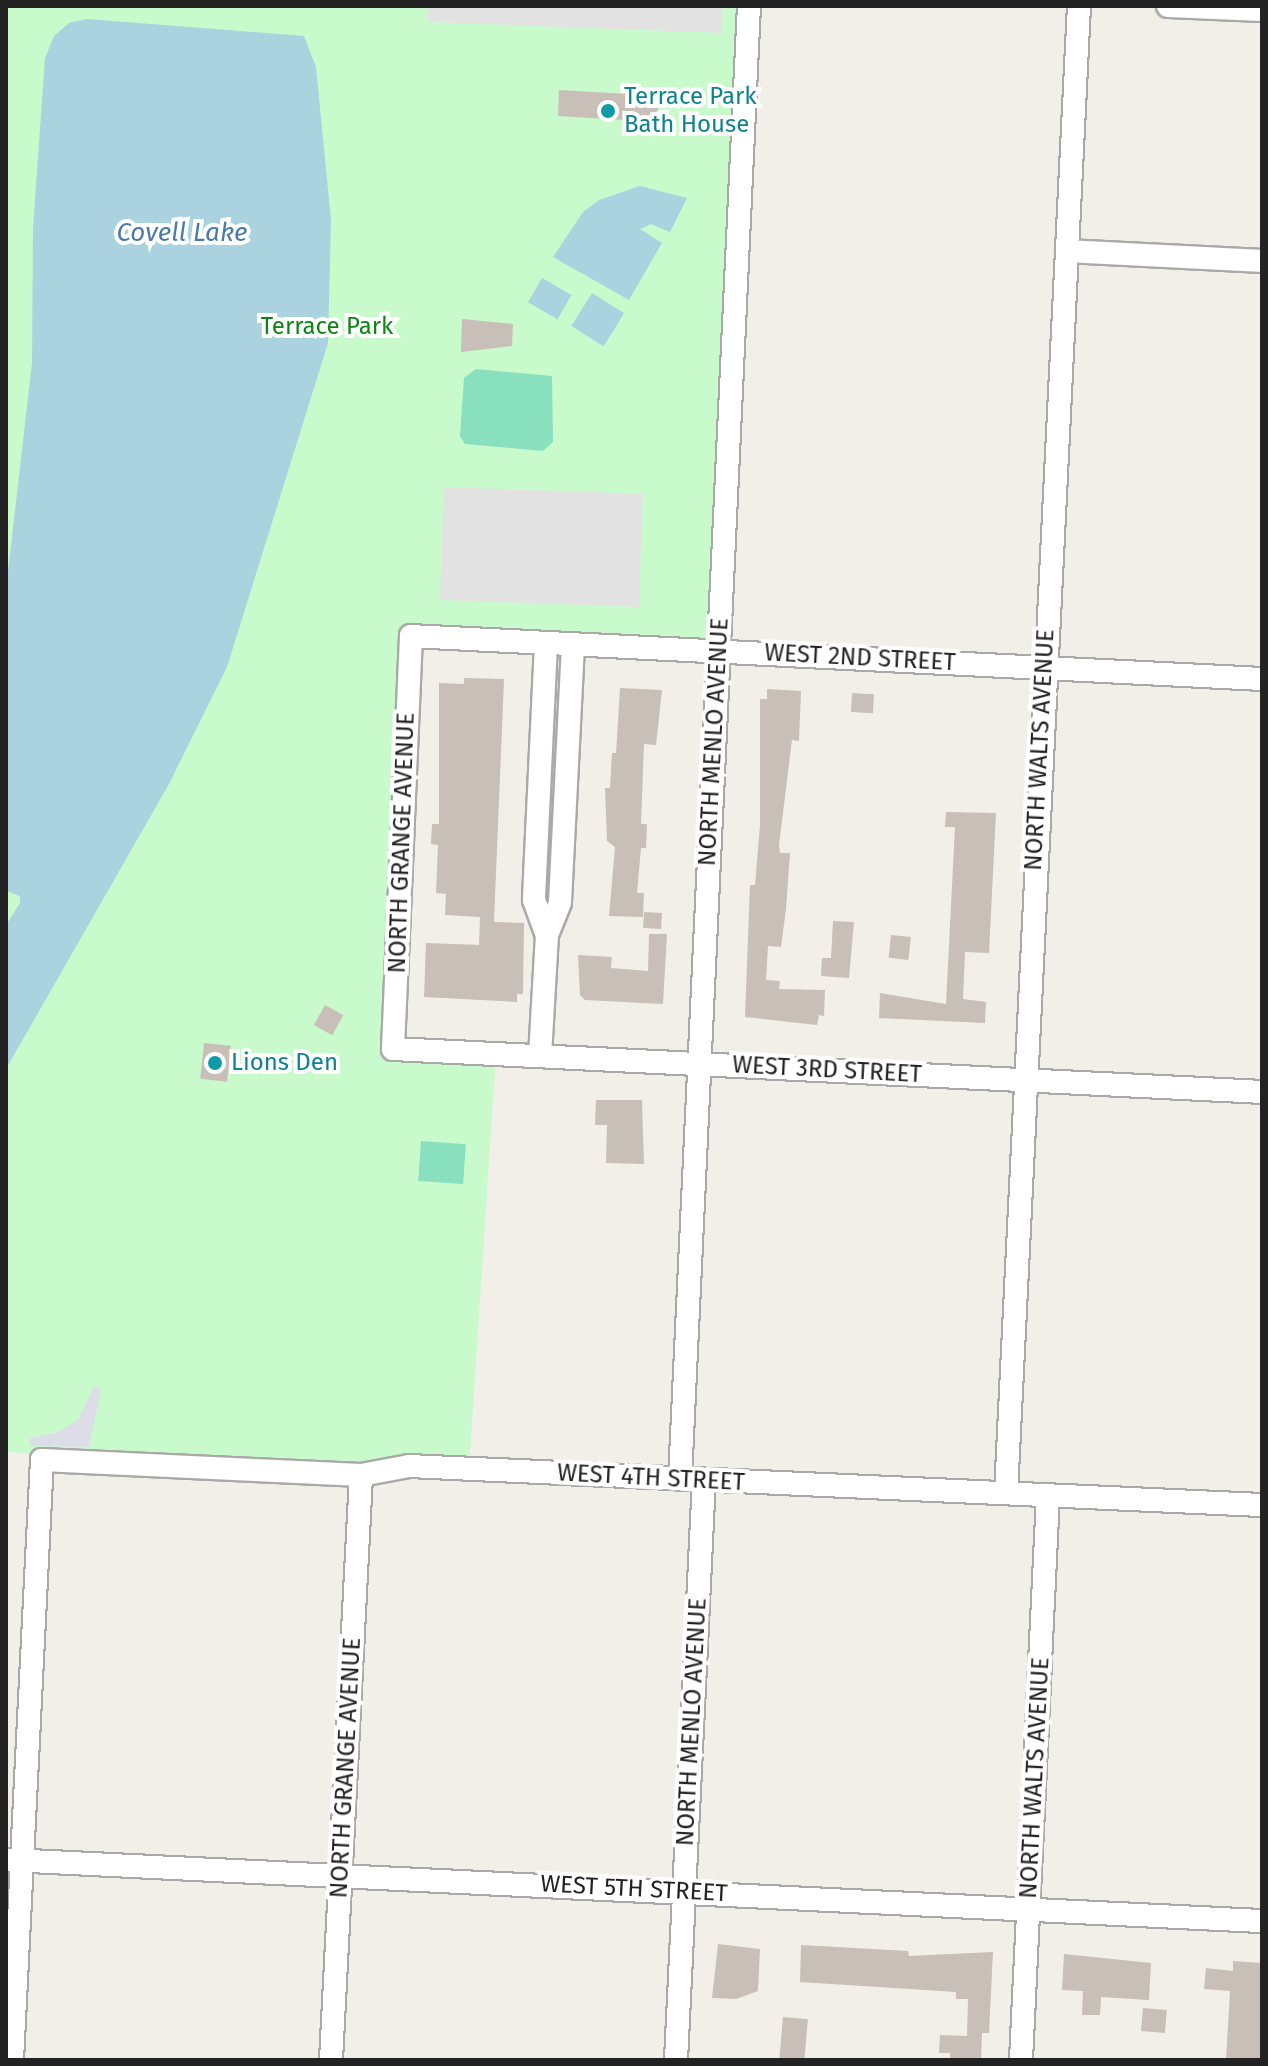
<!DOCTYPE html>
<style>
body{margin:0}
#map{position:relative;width:1268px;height:2066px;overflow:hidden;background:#f2efe9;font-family:"Fira Sans",sans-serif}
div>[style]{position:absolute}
.park>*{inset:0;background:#c8facc}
.pitch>*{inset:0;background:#88e0be;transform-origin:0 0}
.parking>*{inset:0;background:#e2e2e2;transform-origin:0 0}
.plaza>*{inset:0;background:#dddde8}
.water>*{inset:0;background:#aad3df;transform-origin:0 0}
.building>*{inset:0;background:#c7bfb8;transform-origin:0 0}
.roads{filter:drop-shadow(2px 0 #a9a9a9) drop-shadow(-2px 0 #a9a9a9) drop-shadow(0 2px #a9a9a9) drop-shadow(0 -2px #a9a9a9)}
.minor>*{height:22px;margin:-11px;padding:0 11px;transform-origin:11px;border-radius:11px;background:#fff}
.dots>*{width:22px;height:22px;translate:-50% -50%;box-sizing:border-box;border:4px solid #fff;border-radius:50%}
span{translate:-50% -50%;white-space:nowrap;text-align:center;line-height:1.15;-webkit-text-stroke:8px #fff;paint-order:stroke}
.culture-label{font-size:24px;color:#0d838f}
.left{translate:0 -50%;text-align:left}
.park-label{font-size:24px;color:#0c8416}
.street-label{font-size:24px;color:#222}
.water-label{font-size:26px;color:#4a7aab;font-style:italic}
.frame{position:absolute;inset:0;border:8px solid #222;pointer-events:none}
</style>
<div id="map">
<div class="park">
<div style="clip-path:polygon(6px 6px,749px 6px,718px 651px,411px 636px,393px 1049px,496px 1054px,469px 1469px,361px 1475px,6px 1452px)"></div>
</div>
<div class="pitch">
<div style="clip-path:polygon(476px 369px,552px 376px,553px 442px,543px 451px,465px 444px,460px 436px,464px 378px)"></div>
<div style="left:421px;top:1141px;width:45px;height:40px;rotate:4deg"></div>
</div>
<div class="parking">
<div style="clip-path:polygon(428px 6px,723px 6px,722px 33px,428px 22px)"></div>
<div style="left:444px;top:487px;width:199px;height:113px;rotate:2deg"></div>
</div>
<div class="plaza">
<div style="clip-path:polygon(94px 1386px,101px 1389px,89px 1447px,30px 1446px,30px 1438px,56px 1433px,78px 1420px)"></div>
</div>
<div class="water">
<div style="clip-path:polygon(87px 19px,304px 36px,316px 67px,331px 220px,328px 343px,227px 667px,169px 784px,6px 1069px,6px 925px,20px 903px,20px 896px,6px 891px,6px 589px,32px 363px,33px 228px,45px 58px,54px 36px,69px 23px)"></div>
<div style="clip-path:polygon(640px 186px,687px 198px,670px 232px,651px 224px,640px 229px,662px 243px,629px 300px,553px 257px,583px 212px,599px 200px)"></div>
<div style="left:542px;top:278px;width:34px;height:28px;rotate:30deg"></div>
<div style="left:592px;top:293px;width:38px;height:39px;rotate:32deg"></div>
</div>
<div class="building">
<div style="clip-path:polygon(559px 90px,644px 95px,643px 104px,658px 105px,657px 122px,558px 116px)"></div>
<div style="clip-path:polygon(462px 319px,513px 324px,512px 346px,461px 352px)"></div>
<div style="clip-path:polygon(464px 678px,504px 679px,494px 922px,524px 923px,523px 994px,517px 994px,517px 1002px,424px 997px,426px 943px,479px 945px,480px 917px,445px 915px,446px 894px,436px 893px,438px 845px,431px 844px,432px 824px,439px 824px,439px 683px,464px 684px)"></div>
<div style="clip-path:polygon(620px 688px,662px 690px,656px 745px,644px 744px,641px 824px,647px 824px,646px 848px,641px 848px,637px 893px,644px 893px,643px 917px,609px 916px,615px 847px,607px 841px,605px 788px,610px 788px,612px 753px,616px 753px)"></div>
<div style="clip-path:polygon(767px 689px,801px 691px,799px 741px,792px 740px,779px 845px,780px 853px,790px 853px,786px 909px,781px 947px,768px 946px,766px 980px,780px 981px,779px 989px,825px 990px,824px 1016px,819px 1015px,817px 1025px,745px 1017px,750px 885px,755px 885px,760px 825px,760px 699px,767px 699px)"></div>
<div style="left:852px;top:693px;width:22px;height:19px;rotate:3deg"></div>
<div style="clip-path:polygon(946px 812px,996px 813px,989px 953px,965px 952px,963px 999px,986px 1002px,985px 1023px,879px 1018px,880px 993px,946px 1004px,955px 827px,945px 827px)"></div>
<div style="left:644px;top:912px;width:18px;height:16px;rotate:3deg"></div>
<div style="clip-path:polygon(833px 921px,854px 922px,849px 978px,821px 976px,822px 958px,831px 958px)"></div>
<div style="clip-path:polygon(649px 934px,667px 934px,663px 1004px,585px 1000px,580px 995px,578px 955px,612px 957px,611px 968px,648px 971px)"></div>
<div style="left:891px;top:935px;width:20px;height:23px;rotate:6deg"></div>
<div style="left:325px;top:1005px;width:21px;height:23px;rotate:29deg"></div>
<div style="left:204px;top:1043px;width:27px;height:36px;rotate:6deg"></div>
<div style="clip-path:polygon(596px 1100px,642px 1100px,644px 1164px,606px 1163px,607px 1125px,595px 1125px)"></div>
<div style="clip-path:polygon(718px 1944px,760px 1949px,758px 1991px,736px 1999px,712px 1998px)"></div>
<div style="clip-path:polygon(801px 1945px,908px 1951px,909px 1956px,993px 1952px,989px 2033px,982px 2033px,981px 2060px,950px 2060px,950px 2053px,939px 2053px,940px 2035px,967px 2036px,968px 1999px,956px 1999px,956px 1992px,800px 1982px)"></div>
<div style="clip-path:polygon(1064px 1954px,1151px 1963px,1149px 2000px,1101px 1997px,1100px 2015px,1082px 2015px,1083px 1991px,1062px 1990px)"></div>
<div style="clip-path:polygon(1233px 1961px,1262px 1963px,1261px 2060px,1226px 2060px,1230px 1991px,1204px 1989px,1206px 1968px,1233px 1971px)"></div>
<div style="left:1143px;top:2008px;width:24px;height:23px;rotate:5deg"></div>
<div style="left:783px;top:2017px;width:25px;height:43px;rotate:5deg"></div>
</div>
<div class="roads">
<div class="minor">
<div style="left:1168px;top:6px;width:94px;rotate:2.4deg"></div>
<div style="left:1067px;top:251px;width:195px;rotate:2.9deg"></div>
<div style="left:546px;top:643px;width:257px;rotate:92.7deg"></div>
<div style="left:534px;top:900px;width:37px;rotate:70deg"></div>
<div style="left:1262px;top:679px;width:852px;rotate:-177.11deg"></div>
<div style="left:411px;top:636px;width:413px;rotate:92.5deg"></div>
<div style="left:393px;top:1049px;width:870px;rotate:2.83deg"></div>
<div style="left:540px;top:1056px;width:121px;rotate:-86.7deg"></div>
<div style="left:547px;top:935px;width:35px;rotate:-68deg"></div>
<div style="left:560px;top:902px;width:258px;rotate:-87.1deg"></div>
<div style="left:680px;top:1479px;width:1475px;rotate:-87.32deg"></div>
<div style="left:1006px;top:1493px;width:1489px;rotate:-87.19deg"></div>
<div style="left:9px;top:1860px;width:1254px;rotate:2.79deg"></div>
<div style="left:12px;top:2060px;width:601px;rotate:-87.14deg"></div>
<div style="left:42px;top:1460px;width:319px;rotate:2.7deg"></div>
<div style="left:361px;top:1475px;width:49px;rotate:-10.6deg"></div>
<div style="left:409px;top:1466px;width:854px;rotate:2.62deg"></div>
<div style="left:331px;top:2060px;width:586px;rotate:-87.06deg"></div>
<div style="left:676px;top:2060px;width:581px;rotate:-87.24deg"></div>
<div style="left:1021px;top:2060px;width:566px;rotate:-87.26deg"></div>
</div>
</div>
<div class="dots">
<div style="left:608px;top:111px;background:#0f9aa8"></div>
<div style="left:215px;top:1063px;background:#0f9aa8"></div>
</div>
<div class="culture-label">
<span class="left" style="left:624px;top:111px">Terrace Park<br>Bath House</span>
<span class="left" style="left:231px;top:1063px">Lions Den</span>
</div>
<div class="park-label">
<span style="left:327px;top:327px">Terrace Park</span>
</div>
<div class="street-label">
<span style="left:860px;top:658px;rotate:3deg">WEST 2ND STREET</span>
<span style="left:714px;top:742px;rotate:-87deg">NORTH MENLO AVENUE</span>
<span style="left:1040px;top:750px;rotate:-87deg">NORTH WALTS AVENUE</span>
<span style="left:402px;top:843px;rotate:-88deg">NORTH GRANGE AVENUE</span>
<span style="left:827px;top:1070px;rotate:3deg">WEST 3RD STREET</span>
<span style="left:651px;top:1478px;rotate:3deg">WEST 4TH STREET</span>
<span style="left:692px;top:1722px;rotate:-87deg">NORTH MENLO AVENUE</span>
<span style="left:346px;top:1768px;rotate:-87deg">NORTH GRANGE AVENUE</span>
<span style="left:1035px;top:1778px;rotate:-87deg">NORTH WALTS AVENUE</span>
<span style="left:634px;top:1889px;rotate:3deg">WEST 5TH STREET</span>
</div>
<div class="water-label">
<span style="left:182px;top:233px">Covell Lake</span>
</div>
<div class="frame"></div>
</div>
